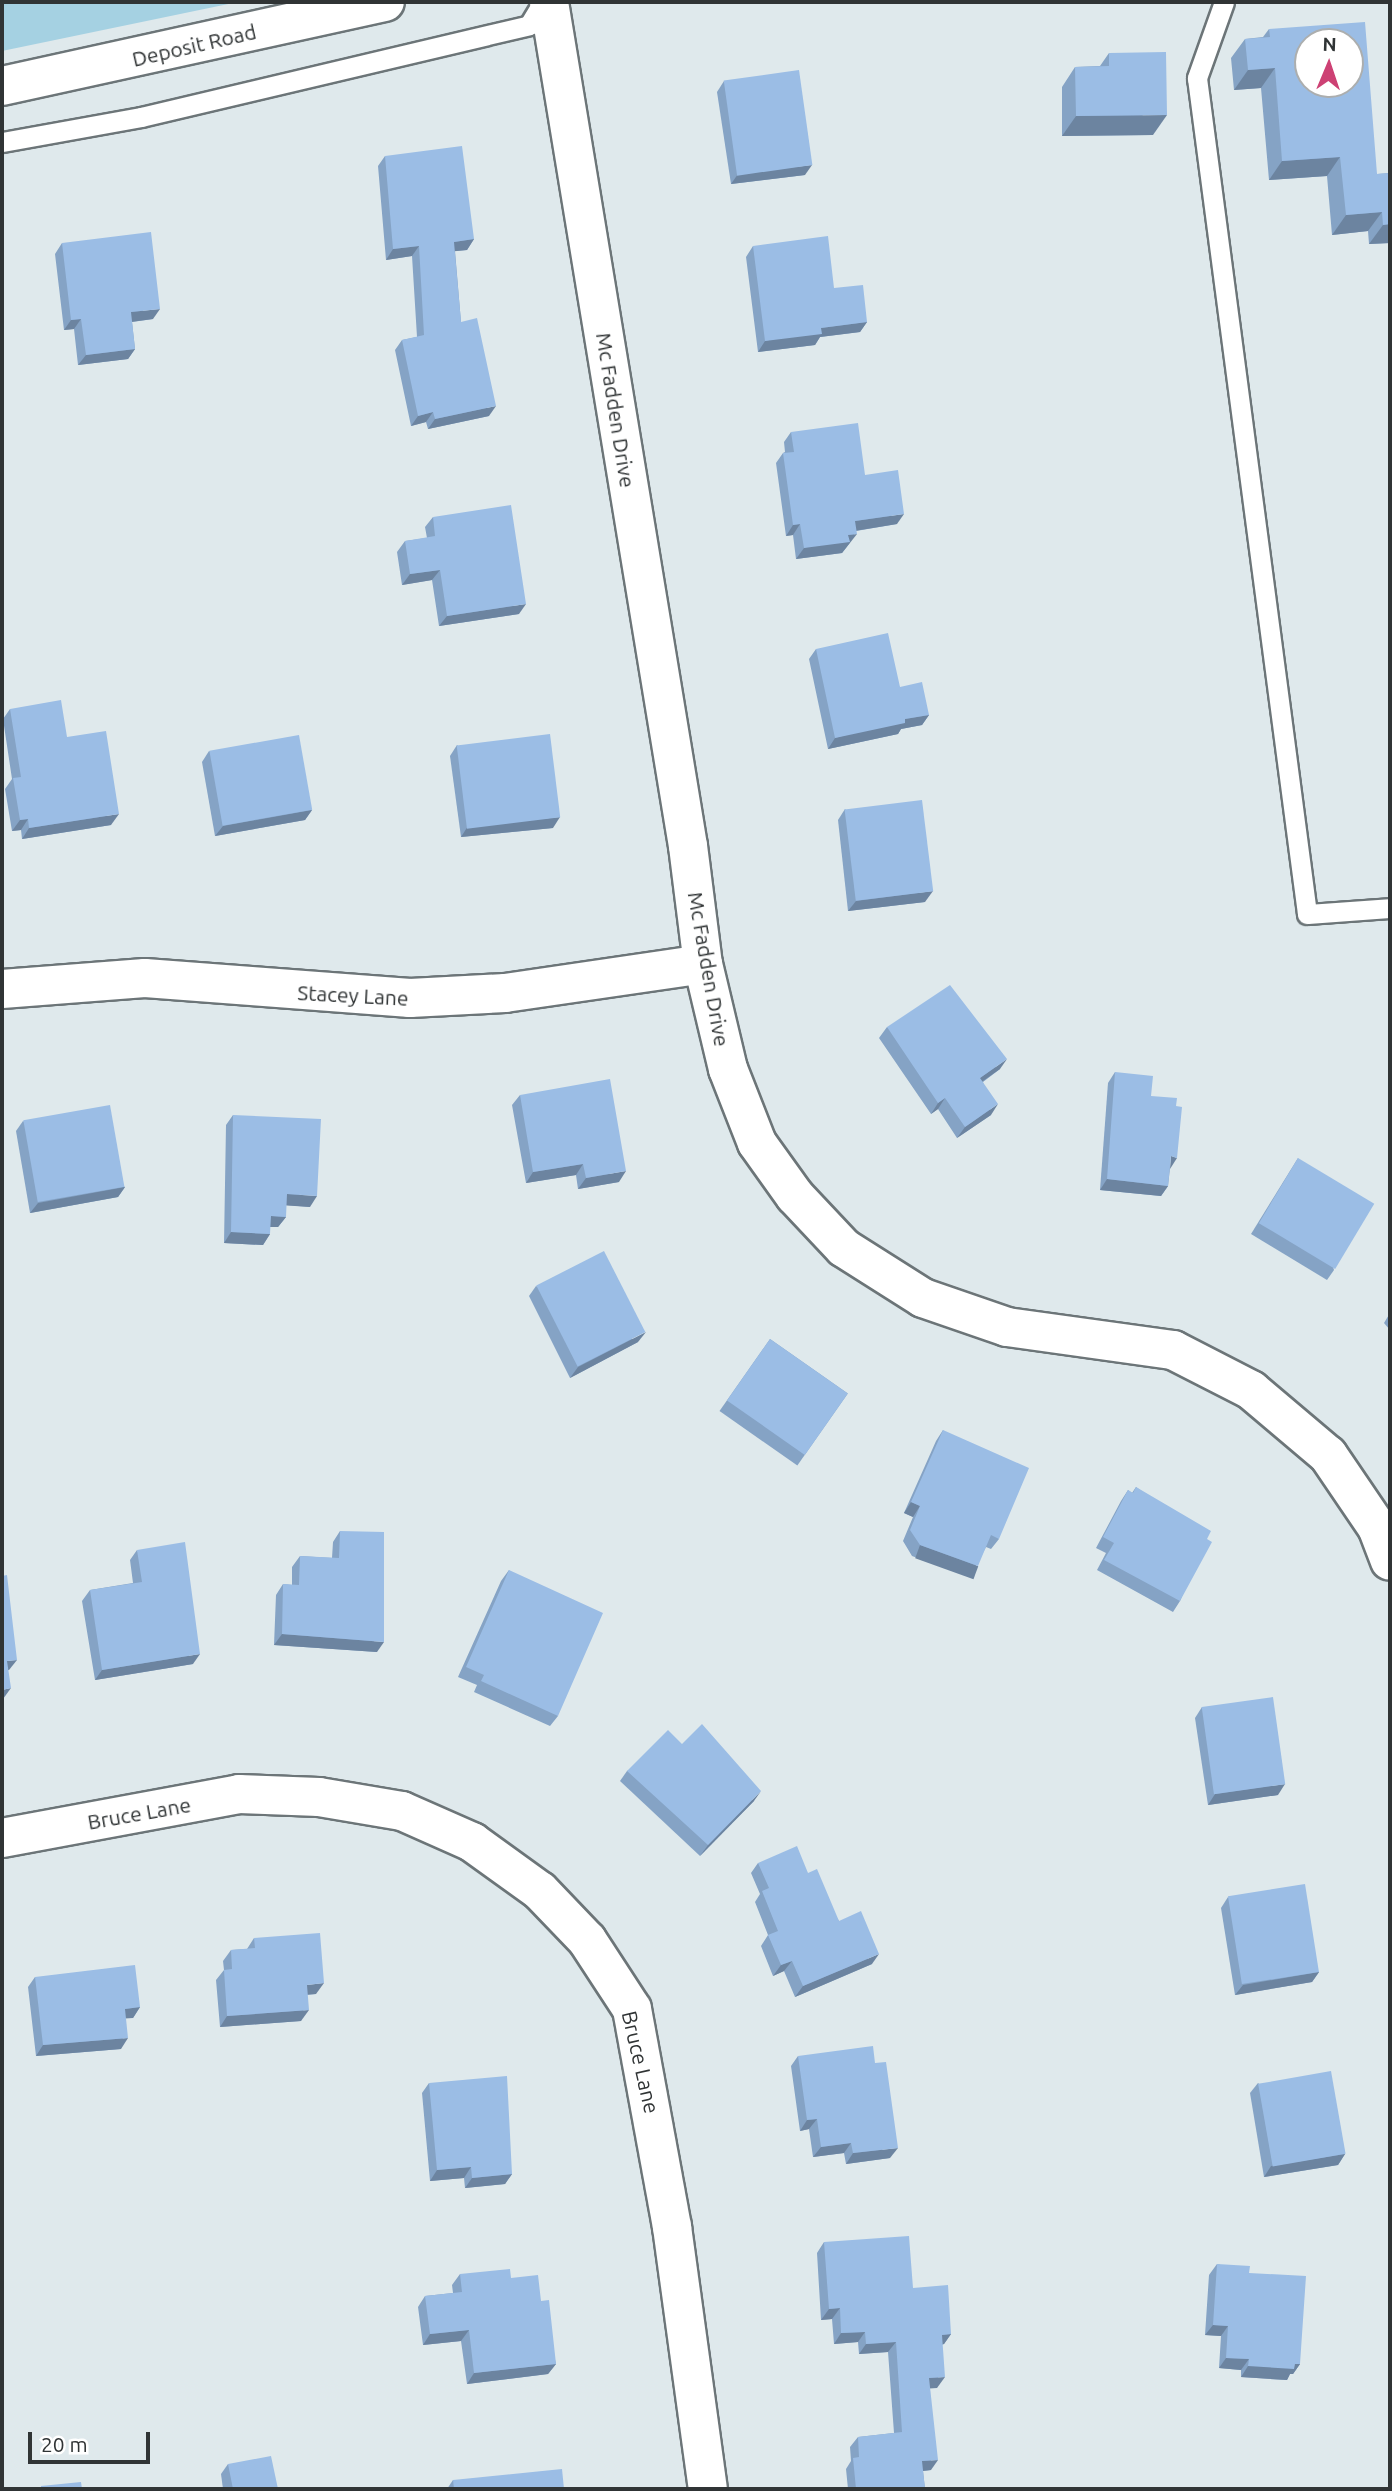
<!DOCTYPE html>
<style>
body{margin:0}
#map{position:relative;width:1392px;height:2491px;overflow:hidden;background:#dfe9ec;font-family:Ubuntu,sans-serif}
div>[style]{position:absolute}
.green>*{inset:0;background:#a5d1e2}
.roads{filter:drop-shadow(2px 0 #6c7578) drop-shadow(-2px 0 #6c7578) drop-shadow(0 2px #6c7578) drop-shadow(0 -2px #6c7578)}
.lane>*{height:19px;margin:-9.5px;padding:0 9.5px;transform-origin:9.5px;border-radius:9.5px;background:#fff}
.street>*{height:38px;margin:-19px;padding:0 19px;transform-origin:19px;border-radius:19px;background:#fff}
.wall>*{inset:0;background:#85a3c5;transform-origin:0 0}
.shaded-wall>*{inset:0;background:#6c84a0;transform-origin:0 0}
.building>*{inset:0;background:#9bbde5;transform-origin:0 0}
span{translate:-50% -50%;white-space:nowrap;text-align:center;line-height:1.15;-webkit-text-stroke:5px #fff;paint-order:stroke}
.street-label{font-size:21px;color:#303435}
.frame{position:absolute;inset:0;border:4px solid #303435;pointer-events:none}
.north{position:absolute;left:1294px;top:28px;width:70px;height:70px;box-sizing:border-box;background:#fff;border:2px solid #acaeae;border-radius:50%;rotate:2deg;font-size:19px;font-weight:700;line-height:28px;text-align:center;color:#303435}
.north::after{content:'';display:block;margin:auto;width:24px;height:32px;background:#cd4174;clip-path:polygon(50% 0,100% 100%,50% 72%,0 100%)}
.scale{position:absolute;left:28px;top:2432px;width:122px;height:32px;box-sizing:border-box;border:4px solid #303435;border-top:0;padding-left:9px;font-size:21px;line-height:24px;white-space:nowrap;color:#303435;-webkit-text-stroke:5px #fff;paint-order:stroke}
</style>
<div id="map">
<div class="green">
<div style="clip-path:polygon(2px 2px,238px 2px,2px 51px)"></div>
</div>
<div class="roads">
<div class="lane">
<div style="left:1224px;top:2px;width:81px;rotate:109.6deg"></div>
<div style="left:1197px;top:78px;width:843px;rotate:82.5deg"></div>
<div style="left:1307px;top:914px;width:83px;rotate:-4.1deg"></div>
<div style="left:2px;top:142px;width:141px;rotate:-10.2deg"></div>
<div style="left:141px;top:117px;width:399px;rotate:-13.3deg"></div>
<div style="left:529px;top:25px;width:27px;rotate:-59deg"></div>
</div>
<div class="street">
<div style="left:549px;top:2px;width:855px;rotate:80.65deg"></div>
<div style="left:688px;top:846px;width:119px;rotate:82.8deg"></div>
<div style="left:703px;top:964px;width:108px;rotate:76.6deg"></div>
<div style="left:728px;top:1069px;width:79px;rotate:68.6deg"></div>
<div style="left:757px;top:1143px;width:65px;rotate:54.4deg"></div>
<div style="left:795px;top:1196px;width:71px;rotate:46.7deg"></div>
<div style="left:844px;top:1248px;width:93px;rotate:32.3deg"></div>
<div style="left:923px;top:1298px;width:89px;rotate:19deg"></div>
<div style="left:1007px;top:1327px;width:168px;rotate:7.9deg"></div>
<div style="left:1173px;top:1350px;width:88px;rotate:27.1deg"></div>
<div style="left:1251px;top:1390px;width:101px;rotate:40.2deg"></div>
<div style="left:1328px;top:1455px;width:87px;rotate:55.8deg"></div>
<div style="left:1377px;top:1527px;width:36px;rotate:69deg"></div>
<div style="left:2px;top:86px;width:392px;rotate:-12.4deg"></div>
<div style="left:2px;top:989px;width:143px;rotate:-4.4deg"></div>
<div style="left:145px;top:978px;width:266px;rotate:4.3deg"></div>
<div style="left:410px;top:998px;width:95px;rotate:-3deg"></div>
<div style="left:505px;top:993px;width:200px;rotate:-8.3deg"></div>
<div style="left:2px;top:1838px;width:241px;rotate:-10.5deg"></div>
<div style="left:239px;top:1794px;width:80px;rotate:2.1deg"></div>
<div style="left:319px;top:1797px;width:84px;rotate:9.6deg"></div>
<div style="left:402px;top:1811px;width:77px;rotate:23.9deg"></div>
<div style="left:472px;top:1842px;width:84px;rotate:35.8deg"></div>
<div style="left:540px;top:1891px;width:68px;rotate:46.2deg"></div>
<div style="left:587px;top:1940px;width:82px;rotate:56.9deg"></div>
<div style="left:632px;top:2009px;width:222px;rotate:79.6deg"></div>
<div style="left:672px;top:2227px;width:264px;rotate:82.2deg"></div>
</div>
</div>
<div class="wall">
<div style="clip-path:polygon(1269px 29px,1377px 174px,1390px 173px,1390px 243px,1369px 244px,1368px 231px,1332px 235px,1327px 176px,1269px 180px,1261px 88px,1234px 90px,1231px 58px,1245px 39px,1263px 37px)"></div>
<div style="clip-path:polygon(1109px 53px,1153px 135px,1062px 136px,1062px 87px,1075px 67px,1100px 66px)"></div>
<div style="clip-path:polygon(724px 81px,805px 175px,731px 184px,717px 92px)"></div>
<div style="clip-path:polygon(385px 156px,474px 239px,467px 250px,455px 251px,461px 322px,489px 416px,428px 429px,426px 422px,411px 426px,395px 350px,402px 340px,417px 337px,412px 256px,386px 260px,378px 166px)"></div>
<div style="clip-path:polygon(62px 243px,153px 319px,132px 322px,135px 349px,128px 359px,78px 365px,74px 329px,64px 330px,55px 254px)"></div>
<div style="clip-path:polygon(753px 246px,834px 288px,867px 322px,860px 332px,820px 337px,815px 345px,758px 352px,746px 257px)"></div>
<div style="clip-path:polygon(791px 432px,865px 475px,897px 524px,856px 531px,849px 544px,842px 553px,796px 559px,793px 535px,786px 536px,776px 463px,783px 453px,785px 452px,784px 442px)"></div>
<div style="clip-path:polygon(433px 517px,519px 614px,439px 626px,432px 580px,402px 585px,397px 552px,405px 541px,427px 538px,425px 527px)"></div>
<div style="clip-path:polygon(816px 649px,900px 687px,929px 715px,922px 725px,901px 729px,898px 734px,828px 749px,809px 659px)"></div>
<div style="clip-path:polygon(10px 709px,67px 737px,111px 825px,22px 839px,21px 830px,12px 831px,5px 789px,12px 779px,3px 719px)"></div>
<div style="clip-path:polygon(457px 745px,553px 828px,461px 837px,450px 756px)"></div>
<div style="clip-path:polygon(209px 751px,312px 810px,305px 820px,215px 836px,202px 762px)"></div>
<div style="clip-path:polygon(845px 809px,925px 902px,848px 911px,838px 820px)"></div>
<div style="clip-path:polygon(887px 1027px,1000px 1069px,983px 1082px,991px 1115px,957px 1138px,938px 1109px,931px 1114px,879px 1038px)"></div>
<div style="clip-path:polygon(1115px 1072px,1151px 1096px,1170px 1168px,1168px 1186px,1161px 1196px,1100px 1190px,1108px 1083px)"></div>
<div style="clip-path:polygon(520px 1095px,619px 1182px,578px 1189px,576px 1175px,526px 1183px,512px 1105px)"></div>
<div style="clip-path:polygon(233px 1115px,310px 1207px,286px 1205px,286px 1217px,278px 1227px,270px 1227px,270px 1234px,263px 1245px,224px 1243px,226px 1125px)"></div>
<div style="clip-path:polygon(23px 1121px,125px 1187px,118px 1197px,30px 1213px,16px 1131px)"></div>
<div style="clip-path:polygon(1298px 1158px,1334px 1270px,1327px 1280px,1251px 1234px)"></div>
<div style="clip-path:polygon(536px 1286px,638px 1342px,570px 1378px,529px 1296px)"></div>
<div style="clip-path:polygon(1390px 1313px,1390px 1330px,1384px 1323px)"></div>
<div style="left:770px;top:1339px;width:95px;height:88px;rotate:35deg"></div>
<div style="clip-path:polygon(943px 1430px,999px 1539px,991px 1549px,986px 1547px,970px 1577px,912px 1556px,903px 1541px,913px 1517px,904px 1513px,936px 1441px)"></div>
<div style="clip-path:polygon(1136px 1487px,1207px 1539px,1180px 1601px,1173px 1612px,1097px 1570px,1106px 1553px,1096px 1548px,1121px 1501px,1128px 1490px,1132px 1493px)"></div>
<div style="clip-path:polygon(340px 1531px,377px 1652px,274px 1645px,276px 1595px,283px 1584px,292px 1585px,292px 1567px,300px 1556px,332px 1558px,333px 1542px)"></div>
<div style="clip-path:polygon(137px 1550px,193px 1664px,95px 1680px,82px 1601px,90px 1590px,133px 1583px,130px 1560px)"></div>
<div style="clip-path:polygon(509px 1570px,558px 1716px,550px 1726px,474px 1692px,477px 1685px,458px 1677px,501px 1581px)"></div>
<div style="clip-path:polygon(1202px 1707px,1278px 1795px,1208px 1805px,1195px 1718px)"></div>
<div style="clip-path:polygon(682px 1744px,754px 1801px,700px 1856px,620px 1781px,627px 1771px)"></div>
<div style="clip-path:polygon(758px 1863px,808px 1873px,839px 1921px,872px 1964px,795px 1997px,784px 1971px,773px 1976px,761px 1946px,768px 1935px,755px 1902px,760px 1894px,751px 1873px)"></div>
<div style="clip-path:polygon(1228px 1897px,1319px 1972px,1312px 1982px,1235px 1995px,1221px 1908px)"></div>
<div style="clip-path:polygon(254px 1938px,316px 1994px,307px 1995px,301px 2021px,220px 2027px,216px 1980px,224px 1970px,223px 1961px,231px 1950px,247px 1949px)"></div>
<div style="clip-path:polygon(35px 1977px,140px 2007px,133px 2018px,126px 2018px,121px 2049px,36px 2056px,28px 1987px)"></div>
<div style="clip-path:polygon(798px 2056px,890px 2158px,846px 2164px,844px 2153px,813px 2157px,809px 2129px,800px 2131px,791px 2066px)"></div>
<div style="clip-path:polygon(429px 2083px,512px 2174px,505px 2184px,465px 2188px,464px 2178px,430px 2181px,422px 2093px)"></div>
<div style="clip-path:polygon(1258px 2083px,1345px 2154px,1338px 2165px,1264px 2177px,1250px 2093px)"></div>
<div style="clip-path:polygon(824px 2242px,913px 2288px,951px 2334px,944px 2344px,942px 2345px,937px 2388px,930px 2388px,931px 2470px,923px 2471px,925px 2489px,848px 2489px,846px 2469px,851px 2461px,850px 2447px,858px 2437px,894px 2433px,888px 2352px,859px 2354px,858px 2342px,834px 2344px,832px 2319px,821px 2320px,817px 2253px)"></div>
<div style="clip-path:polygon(1217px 2264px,1249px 2273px,1300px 2364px,1293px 2374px,1290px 2374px,1287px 2380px,1241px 2377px,1241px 2370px,1219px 2368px,1221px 2336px,1205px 2335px,1209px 2275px)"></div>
<div style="clip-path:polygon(460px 2274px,511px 2278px,541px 2301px,556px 2364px,548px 2374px,467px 2384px,461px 2341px,423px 2345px,418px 2307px,425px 2296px,453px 2293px,452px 2285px)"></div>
<div style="clip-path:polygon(228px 2464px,278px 2489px,223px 2489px,221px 2474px)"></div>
<div style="clip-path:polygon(453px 2480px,564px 2489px,447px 2489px)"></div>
</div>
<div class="shaded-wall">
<div style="clip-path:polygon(1275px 68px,1261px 88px,1234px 90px,1248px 70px)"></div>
<div style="clip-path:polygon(1167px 115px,1153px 135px,1062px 136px,1076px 116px)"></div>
<div style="clip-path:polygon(1340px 157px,1327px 176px,1269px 180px,1282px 161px)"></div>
<div style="clip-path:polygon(812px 165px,805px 175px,731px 184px,738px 174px)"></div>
<div style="clip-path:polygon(1382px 212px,1368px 231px,1332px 235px,1346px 215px)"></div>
<div style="clip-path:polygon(1390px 224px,1390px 243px,1369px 244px,1383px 225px)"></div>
<div style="clip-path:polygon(474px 239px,467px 250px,447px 252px,454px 242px)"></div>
<div style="clip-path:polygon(419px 246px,412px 256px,386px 260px,393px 249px)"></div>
<div style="clip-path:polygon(160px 309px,153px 319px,123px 323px,131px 312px)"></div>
<div style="clip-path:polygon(81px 319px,74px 329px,64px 330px,71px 320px)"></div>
<div style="clip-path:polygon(867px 322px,860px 332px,820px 337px,815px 345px,758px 352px,765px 341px,821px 328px)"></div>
<div style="clip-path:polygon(135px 349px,128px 359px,78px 365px,86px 355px)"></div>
<div style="clip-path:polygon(496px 406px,489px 416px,428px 429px,435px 419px)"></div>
<div style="clip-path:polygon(433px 412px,426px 422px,411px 426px,418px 416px)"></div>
<div style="clip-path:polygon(904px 514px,897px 524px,848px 532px,855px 521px)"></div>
<div style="clip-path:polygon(800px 524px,793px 535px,786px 536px,793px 525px)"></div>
<div style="clip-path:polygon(857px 534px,842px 553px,796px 559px,804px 548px,848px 535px)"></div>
<div style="clip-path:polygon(440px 570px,432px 580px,402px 585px,410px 574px)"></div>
<div style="clip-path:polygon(526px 604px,519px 614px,439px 626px,447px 616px)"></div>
<div style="clip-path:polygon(929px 715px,922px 725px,901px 729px,898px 734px,828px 749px,835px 738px,905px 719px)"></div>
<div style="clip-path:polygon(312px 810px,305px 820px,215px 836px,223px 826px)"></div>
<div style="clip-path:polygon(119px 814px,111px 825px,22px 839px,29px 828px)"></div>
<div style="clip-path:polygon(560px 817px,553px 828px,461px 837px,468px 826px)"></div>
<div style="clip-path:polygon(28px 819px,21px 830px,12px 831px,20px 820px)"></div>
<div style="clip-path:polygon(933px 891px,925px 902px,848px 911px,856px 901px)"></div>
<div style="clip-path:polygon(1007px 1059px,1000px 1069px,973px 1088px,980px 1078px)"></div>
<div style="clip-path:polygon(945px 1098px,938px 1109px,931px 1114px,938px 1103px)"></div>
<div style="clip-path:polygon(998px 1104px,991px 1115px,957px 1138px,965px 1127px)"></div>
<div style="clip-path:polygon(1171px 1156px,1177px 1158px,1170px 1169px)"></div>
<div style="clip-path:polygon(583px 1164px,576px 1175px,526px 1183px,533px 1172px)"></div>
<div style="clip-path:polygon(626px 1171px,619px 1182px,578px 1189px,586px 1178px)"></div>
<div style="clip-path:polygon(1107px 1179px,1168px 1186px,1161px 1196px,1100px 1190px)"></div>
<div style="clip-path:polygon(125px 1187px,118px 1197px,30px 1213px,38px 1203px)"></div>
<div style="clip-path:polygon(287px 1194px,317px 1196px,310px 1207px,280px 1205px)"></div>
<div style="clip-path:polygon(271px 1216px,286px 1217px,278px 1227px,263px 1227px)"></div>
<div style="clip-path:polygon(231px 1232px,270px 1234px,263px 1245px,224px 1243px)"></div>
<div style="clip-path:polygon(646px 1332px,638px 1342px,570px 1378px,578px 1367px)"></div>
<div style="clip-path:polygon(911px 1502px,920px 1506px,913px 1517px,904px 1513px)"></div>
<div style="left:920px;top:1545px;width:62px;height:14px;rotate:20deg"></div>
<div style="clip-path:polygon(282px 1634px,384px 1642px,377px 1652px,274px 1645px)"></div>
<div style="clip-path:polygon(200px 1654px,193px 1664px,95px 1680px,102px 1670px)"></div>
<div style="clip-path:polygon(17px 1660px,9px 1670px,2px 1671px,7px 1661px)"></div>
<div style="clip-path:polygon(11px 1688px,3px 1699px,2px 1699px,2px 1690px)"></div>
<div style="clip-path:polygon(1285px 1784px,1278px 1795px,1208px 1805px,1215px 1794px)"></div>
<div style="clip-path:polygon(761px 1791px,754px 1801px,700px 1856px,708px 1845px)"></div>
<div style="clip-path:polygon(879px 1954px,872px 1964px,795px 1997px,803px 1986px)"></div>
<div style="clip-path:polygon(792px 1961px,784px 1971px,773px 1976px,781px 1965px)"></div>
<div style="clip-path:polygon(1319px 1972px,1312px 1982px,1235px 1995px,1243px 1985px)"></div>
<div style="clip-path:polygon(324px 1983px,316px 1994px,299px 1995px,307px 1985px)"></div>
<div style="clip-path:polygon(140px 2007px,133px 2018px,117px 2019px,125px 2009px)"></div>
<div style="clip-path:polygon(309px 2010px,301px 2021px,220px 2027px,227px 2016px)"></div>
<div style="clip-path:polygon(128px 2038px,121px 2049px,36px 2056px,43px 2045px)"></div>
<div style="clip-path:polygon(817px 2119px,809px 2129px,800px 2131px,807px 2120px)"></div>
<div style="clip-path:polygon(851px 2143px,844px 2153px,813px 2157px,821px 2147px)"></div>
<div style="clip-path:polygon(898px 2148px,890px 2158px,846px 2164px,853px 2153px)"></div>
<div style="clip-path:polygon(1345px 2154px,1338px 2165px,1264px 2177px,1271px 2166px)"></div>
<div style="clip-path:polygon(471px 2167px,464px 2178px,430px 2181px,437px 2170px)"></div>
<div style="clip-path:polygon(512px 2174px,505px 2184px,465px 2188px,472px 2178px)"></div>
<div style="clip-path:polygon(840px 2308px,832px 2319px,821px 2320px,829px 2309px)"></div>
<div style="clip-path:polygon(1213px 2325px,1228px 2326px,1221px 2336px,1205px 2335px)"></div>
<div style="clip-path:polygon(469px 2330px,461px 2341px,423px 2345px,430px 2334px)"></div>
<div style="clip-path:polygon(865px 2332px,858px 2342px,834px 2344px,841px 2333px)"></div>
<div style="clip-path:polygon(951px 2334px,944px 2344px,934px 2345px,942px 2335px)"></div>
<div style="clip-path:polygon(896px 2342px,888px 2352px,859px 2354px,866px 2344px)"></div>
<div style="clip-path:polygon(1226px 2358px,1249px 2359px,1241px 2370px,1219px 2368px)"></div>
<div style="clip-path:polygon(556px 2364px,548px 2374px,467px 2384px,474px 2373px)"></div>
<div style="clip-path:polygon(1295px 2364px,1300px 2364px,1293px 2374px,1290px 2374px,1287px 2380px,1241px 2377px,1248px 2366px)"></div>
<div style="clip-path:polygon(945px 2377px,937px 2388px,922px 2389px,929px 2378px)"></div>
<div style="clip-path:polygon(938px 2460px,931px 2470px,914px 2472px,922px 2461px)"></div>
</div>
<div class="building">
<div style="clip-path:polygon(evenodd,1365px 22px,1377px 174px,1390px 173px,1390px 224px,1383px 225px,1382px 212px,1346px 215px,1340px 157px,1282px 161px,1275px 68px,1248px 70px,1245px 39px,1270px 37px,1269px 29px,1365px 22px,1308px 42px,1350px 42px,1350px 84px,1308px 84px,1308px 42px)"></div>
<div style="clip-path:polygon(1166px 52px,1167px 115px,1076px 116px,1075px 67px,1109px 66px,1109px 53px)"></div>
<div style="left:799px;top:70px;width:96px;height:76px;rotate:82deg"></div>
<div style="clip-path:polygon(462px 146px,474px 239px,454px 242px,461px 322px,477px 318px,496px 406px,435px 419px,433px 412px,418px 416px,402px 340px,424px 335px,419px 246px,393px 249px,385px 156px)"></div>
<div style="clip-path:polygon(151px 232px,160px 309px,131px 312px,135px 349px,86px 355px,81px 319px,71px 320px,62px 243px)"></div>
<div style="clip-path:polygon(828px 236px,834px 288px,863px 285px,867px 322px,821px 328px,822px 334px,765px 341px,753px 246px)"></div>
<div style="clip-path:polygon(858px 423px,865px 475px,898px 470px,904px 514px,855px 521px,857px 534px,848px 535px,850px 542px,804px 548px,800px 524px,793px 525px,783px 453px,794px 452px,791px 432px)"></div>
<div style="clip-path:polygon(511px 505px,526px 604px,447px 616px,440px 570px,410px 574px,405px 541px,435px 536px,433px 517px)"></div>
<div style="clip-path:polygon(888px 633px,900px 687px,922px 682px,929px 715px,905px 719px,905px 723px,835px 738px,816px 649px)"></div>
<div style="clip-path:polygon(61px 700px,67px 737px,106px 731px,119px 814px,29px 828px,28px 819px,20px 820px,13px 778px,21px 777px,10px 709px)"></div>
<div style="left:550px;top:734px;width:84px;height:94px;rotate:83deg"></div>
<div style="left:299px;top:735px;width:76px;height:91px;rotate:80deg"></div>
<div style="left:922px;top:800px;width:92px;height:78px;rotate:83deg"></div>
<div style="clip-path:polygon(950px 985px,1007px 1059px,980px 1078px,998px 1104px,965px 1127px,945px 1098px,938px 1103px,887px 1027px)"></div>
<div style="clip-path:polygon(1115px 1072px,1153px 1076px,1151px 1096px,1177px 1098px,1176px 1106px,1182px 1107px,1177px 1158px,1171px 1156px,1168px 1186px,1107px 1179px)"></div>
<div style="clip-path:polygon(610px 1079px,626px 1171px,586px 1178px,583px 1164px,533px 1172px,520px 1095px)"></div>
<div style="left:110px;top:1105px;width:83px;height:88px;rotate:80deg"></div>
<div style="clip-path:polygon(233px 1115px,321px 1119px,317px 1196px,287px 1194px,286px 1217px,271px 1216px,270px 1234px,231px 1232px)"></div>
<div style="left:1298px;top:1158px;width:89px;height:76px;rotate:31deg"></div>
<div style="left:604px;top:1251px;width:91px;height:76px;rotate:63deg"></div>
<div style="left:770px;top:1339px;width:95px;height:75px;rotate:35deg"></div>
<div style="clip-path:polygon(943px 1430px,1029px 1468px,999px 1539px,991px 1535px,978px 1566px,920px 1545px,910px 1530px,920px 1506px,911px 1502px)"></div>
<div style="clip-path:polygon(1136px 1487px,1211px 1531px,1207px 1539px,1212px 1542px,1180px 1601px,1104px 1560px,1114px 1543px,1103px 1537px,1128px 1490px,1133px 1493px)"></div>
<div style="clip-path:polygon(340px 1531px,384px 1532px,384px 1642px,282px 1634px,283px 1584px,299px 1585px,300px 1556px,339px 1558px)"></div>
<div style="clip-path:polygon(185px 1542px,200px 1654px,102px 1670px,90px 1590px,142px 1582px,137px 1550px)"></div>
<div style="clip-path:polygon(509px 1570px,603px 1613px,558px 1716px,481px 1681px,484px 1675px,466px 1667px)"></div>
<div style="clip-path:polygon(7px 1575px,17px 1660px,7px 1661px,11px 1688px,2px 1690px,2px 1576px)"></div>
<div style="left:1273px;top:1697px;width:88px;height:72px;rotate:82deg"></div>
<div style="clip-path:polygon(702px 1724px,761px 1791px,708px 1845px,627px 1771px,668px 1730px,682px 1744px)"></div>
<div style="clip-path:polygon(797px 1846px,808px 1873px,817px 1869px,839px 1921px,861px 1911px,879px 1954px,803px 1986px,792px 1961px,781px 1965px,768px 1935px,778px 1931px,762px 1891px,769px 1888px,758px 1863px)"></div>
<div style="left:1305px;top:1884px;width:89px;height:78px;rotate:81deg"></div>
<div style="clip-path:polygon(320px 1933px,324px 1983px,307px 1985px,309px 2010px,227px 2016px,224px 1970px,232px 1969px,231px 1950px,255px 1948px,254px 1938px)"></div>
<div style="clip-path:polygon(135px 1965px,140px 2007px,125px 2009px,128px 2038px,43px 2045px,35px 1977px)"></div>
<div style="clip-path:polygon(873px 2046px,875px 2063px,886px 2062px,898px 2148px,853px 2153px,851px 2143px,821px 2147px,817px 2119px,807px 2120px,798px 2056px)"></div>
<div style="left:1331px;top:2071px;width:84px;height:74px;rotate:80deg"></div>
<div style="clip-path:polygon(507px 2076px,512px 2174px,472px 2178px,471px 2167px,437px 2170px,429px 2083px)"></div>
<div style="clip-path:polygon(909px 2236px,913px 2288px,948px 2285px,951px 2334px,942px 2335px,945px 2377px,929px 2378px,938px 2460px,922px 2461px,925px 2489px,856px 2489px,853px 2458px,859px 2457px,858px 2437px,902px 2432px,896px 2342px,866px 2344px,865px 2332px,841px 2333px,840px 2308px,829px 2309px,824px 2242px)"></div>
<div style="clip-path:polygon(1217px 2264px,1250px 2266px,1249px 2273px,1306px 2276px,1300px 2364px,1295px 2364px,1294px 2369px,1248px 2366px,1249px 2359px,1226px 2358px,1228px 2326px,1213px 2325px)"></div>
<div style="clip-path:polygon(510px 2269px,511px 2278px,538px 2275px,541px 2301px,549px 2300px,556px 2364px,474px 2373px,469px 2330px,430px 2334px,425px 2296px,462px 2292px,460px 2274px)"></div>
<div style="clip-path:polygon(271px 2456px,278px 2489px,233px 2489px,228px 2464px)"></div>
<div style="clip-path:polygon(562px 2469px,564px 2489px,454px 2489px,453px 2480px)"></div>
<div style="clip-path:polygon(81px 2482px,82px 2489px,41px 2489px,41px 2486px)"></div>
</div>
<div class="street-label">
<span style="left:194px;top:45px;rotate:-13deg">Deposit Road</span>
<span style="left:616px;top:410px;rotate:81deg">Mc Fadden Drive</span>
<span style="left:709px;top:969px;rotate:80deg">Mc Fadden Drive</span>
<span style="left:353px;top:995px;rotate:3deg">Stacey Lane</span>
<span style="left:139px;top:1813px;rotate:-10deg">Bruce Lane</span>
<span style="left:641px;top:2062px;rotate:77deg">Bruce Lane</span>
</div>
<div class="frame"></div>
<div class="north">N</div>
<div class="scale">20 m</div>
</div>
